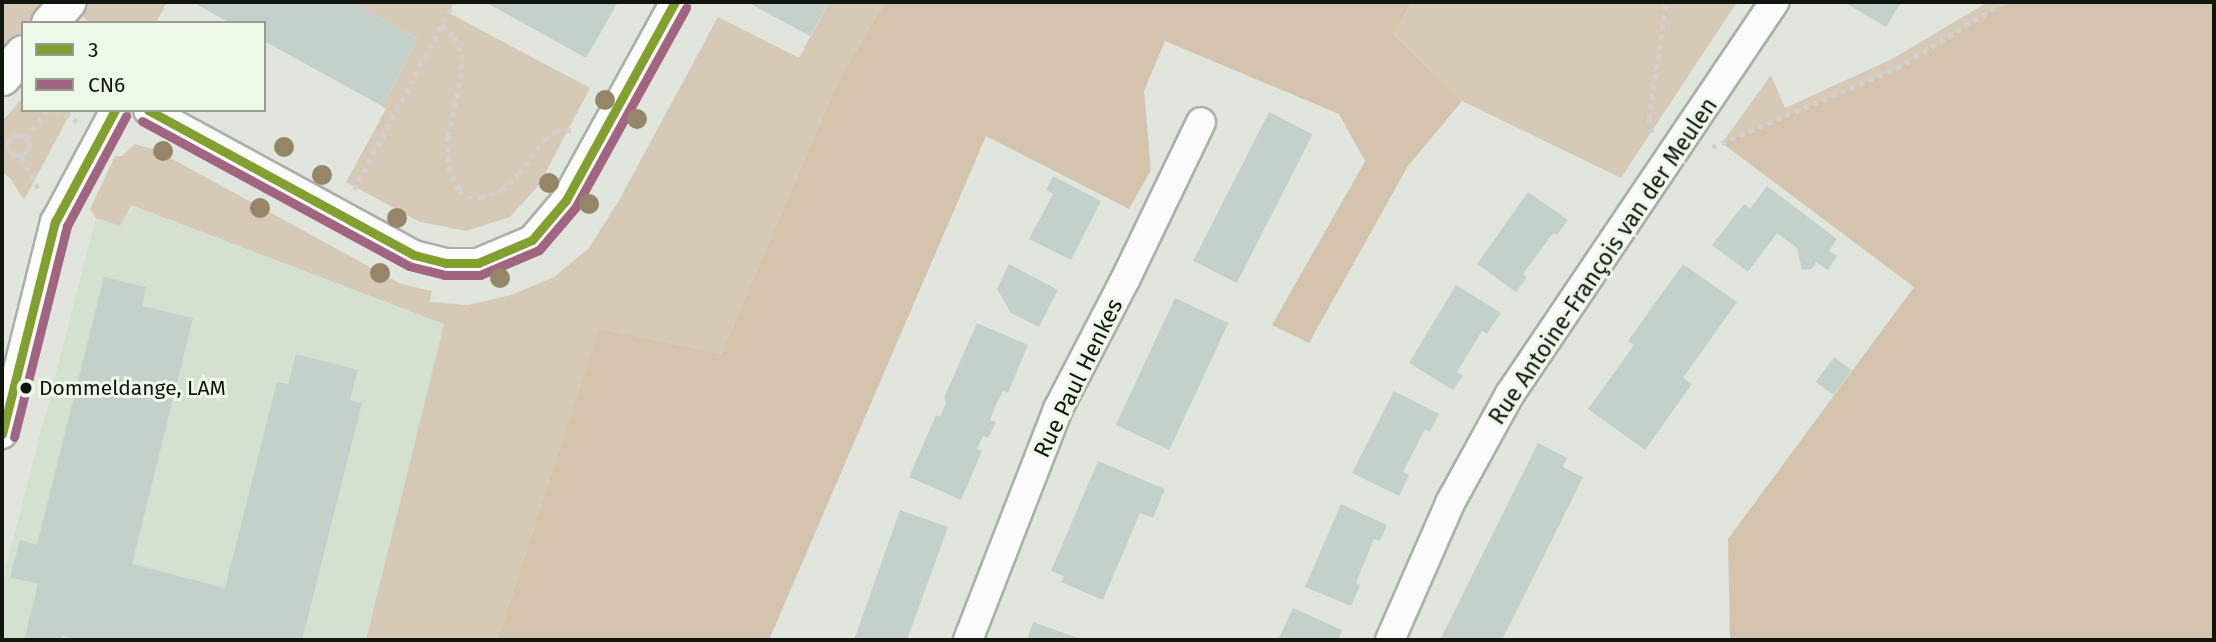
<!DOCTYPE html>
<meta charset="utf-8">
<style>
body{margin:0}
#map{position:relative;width:2216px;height:642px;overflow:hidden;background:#e0e6de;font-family:"Fira Sans",sans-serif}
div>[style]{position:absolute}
.built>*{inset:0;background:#d4e0d0}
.green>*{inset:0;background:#d6cab6}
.forest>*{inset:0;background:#d4c4ad}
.building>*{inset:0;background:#c4d1ca;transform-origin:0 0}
.path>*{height:4.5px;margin-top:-2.25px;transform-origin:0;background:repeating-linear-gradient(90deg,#d1d2d0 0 5px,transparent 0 10px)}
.path>.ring{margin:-2.25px;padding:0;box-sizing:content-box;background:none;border:4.5px solid #d1d2d0;border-radius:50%}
.roads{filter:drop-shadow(2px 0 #aaafa9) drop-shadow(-2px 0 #aaafa9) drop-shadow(0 2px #aaafa9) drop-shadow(0 -2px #aaafa9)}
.minor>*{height:28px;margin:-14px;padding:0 14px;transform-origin:14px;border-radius:14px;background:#fafbfa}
.tertiary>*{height:35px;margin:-17.5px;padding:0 17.5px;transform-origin:17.5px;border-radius:17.5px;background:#fafbfa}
.bus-1>*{height:9px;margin:-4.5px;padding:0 4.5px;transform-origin:4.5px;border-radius:4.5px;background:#81a02f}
.bus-2>*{height:9px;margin:-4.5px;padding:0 4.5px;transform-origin:4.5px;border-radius:4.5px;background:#a26581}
.trees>*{width:20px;height:20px;margin:-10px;border-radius:50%;background:#958668}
.dots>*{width:19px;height:19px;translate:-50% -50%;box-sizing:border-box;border:4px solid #edf8e8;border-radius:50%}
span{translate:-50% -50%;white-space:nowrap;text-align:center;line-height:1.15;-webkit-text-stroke:6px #edf8e8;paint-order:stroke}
.bus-label{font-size:21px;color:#111510}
.left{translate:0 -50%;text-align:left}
.street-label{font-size:23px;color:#111510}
.frame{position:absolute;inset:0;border:4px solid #111510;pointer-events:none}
.legend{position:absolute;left:21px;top:21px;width:245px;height:91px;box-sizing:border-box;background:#edf8e8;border:2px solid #959d92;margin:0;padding:9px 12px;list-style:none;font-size:21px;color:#111510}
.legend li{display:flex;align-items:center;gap:14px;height:35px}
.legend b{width:35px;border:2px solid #959d92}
</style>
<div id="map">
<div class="built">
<div style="clip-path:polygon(130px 205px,444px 324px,366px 640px,2px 640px,2px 583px,96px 218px,120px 226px)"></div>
</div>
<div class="green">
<div style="clip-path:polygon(2px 2px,167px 2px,156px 23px,90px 23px,66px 3px,49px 23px,23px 23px,23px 53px,2px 77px)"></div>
<div style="clip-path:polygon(351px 2px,454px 2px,449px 13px,590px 88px,539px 185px,510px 217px,466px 231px,420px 222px,346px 182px,386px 109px,382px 106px,418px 39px)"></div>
<div style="clip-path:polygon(829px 2px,885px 2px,839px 79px,721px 354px,599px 330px,497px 640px,366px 640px,444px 324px,131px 205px,120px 226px,96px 218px,90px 209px,115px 156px,122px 156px,135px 144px,156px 150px,401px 284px,432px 291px,430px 302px,468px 305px,511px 295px,554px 277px,589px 248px,618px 202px,718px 17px,799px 58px)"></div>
<div style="clip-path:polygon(1412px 2px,1737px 2px,1621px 178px,1462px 101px,1393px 34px)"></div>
<div style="clip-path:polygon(1988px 2px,2004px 2px,1897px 68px,1722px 143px,1771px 75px,1785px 108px,1892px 59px)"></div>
<div style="clip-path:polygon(23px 98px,23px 110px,72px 110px,24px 200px,10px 178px,2px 172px,2px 121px)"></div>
</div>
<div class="forest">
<div style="clip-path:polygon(885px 2px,1412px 2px,1393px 34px,1462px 101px,1408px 166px,1309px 343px,1272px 325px,1365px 161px,1339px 114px,1165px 41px,1144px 91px,1151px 170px,1129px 209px,986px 136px,769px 640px,497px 640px,599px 329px,721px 354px,839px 79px)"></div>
<div style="clip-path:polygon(2004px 2px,2214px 2px,2214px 640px,1730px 640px,1728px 539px,1914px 287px,1722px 143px,1897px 68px)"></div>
</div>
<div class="building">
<div style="clip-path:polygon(192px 2px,351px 2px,418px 39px,382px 106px,264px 41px,264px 23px,230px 23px)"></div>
<div style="clip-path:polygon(485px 2px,618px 2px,586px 58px)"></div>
<div style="clip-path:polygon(747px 2px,829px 2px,810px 36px)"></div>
<div style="clip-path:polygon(1844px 2px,1901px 2px,1886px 27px)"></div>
<div style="left:1269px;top:112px;width:49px;height:167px;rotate:27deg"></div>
<div style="clip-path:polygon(1053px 176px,1101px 201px,1071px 260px,1029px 239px,1053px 194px,1046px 190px)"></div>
<div style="clip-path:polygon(1767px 186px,1837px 239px,1829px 251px,1837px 256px,1828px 270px,1816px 262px,1812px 269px,1802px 270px,1797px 248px,1777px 233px,1748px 272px,1712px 245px,1744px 204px,1750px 209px)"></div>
<div style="clip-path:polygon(1528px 192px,1568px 220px,1557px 235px,1553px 233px,1523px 274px,1527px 277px,1516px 292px,1477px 264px)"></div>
<div style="clip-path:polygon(1009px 264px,1058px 290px,1039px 327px,1011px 313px,997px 289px)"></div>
<div style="clip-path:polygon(1683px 264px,1737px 302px,1683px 378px,1692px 384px,1645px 450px,1588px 409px,1634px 345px,1628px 341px)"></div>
<div style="clip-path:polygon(104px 277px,146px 287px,142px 306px,193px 318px,132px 564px,225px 588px,277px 382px,288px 384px,296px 354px,358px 370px,350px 400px,362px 403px,302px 640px,77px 640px,62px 636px,61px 640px,24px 640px,38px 584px,10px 577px,20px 540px,37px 545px)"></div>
<div style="clip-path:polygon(1456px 285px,1501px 313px,1487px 334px,1482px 331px,1457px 372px,1463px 376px,1453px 390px,1409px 363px)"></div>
<div style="left:1175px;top:298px;width:59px;height:140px;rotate:25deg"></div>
<div style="clip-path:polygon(977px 323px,1028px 345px,1008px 393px,1003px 391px,996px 405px,990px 420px,996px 422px,988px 438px,983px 436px,977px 449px,982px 451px,961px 500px,909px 477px,936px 415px,940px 417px,946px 403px,944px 398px)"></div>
<div style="left:1834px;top:357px;width:22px;height:31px;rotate:36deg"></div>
<div style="clip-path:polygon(1394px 391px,1439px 414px,1430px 432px,1425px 429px,1403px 472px,1409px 475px,1399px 496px,1352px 473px)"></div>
<div style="clip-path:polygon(1538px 443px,1567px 458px,1563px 467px,1583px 477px,1528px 588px,1502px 640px,1440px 640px)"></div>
<div style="clip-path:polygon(1098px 461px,1165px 489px,1153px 518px,1140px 513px,1103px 600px,1061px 582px,1064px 576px,1051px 571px)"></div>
<div style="clip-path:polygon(1341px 504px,1387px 525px,1380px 541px,1374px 539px,1356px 583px,1360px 585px,1351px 606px,1305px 587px)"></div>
<div style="clip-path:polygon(900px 510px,948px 527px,907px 640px,854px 640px)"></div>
<div style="clip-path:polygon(1293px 608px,1342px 630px,1338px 640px,1278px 640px)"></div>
<div style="clip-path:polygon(1033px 622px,1084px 640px,1027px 640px)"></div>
</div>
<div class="path">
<div style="left:442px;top:25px;width:17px;rotate:45deg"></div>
<div style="left:454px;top:37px;width:19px;rotate:65deg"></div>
<div style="left:462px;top:54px;width:19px;rotate:90deg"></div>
<div style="left:462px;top:73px;width:66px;rotate:102.3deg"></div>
<div style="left:448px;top:137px;width:30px;rotate:88deg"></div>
<div style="left:449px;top:167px;width:26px;rotate:67deg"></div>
<div style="left:459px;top:191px;width:11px;rotate:38deg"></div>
<div style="left:468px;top:198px;width:12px"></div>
<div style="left:480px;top:198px;width:22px;rotate:-21deg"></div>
<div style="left:501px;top:190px;width:24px;rotate:-42deg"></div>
<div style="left:519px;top:174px;width:43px;rotate:-54.5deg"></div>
<div style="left:544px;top:139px;width:14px;rotate:-34deg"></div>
<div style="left:556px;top:131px;width:17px;rotate:-3deg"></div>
<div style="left:56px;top:110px;width:24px;rotate:28deg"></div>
<div style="left:1651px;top:133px;width:14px;rotate:-98deg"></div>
<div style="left:1649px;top:119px;width:118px;rotate:-81.7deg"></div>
<div class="ring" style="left:8px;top:135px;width:17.5px;height:17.5px"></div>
<div style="left:26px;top:138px;width:36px;rotate:-52deg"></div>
<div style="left:1712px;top:147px;width:201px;rotate:-23.1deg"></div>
<div style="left:1897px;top:68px;width:126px;rotate:-31.7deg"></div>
<div style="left:22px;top:157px;width:38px;rotate:63deg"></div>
<div style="left:354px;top:190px;width:213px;rotate:-62deg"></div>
</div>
<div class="roads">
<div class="minor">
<div style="left:148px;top:110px;width:303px;rotate:28.6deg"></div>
<div style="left:414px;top:255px;width:32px;rotate:14deg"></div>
<div style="left:445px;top:263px;width:33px"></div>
<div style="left:478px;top:263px;width:59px;rotate:-23.1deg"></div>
<div style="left:532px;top:240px;width:52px;rotate:-49.6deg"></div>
<div style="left:566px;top:200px;width:226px;rotate:-61.2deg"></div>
<div style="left:2px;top:434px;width:219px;rotate:-76deg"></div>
<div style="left:55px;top:222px;width:127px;rotate:-61.8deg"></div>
<div style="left:968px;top:640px;width:248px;rotate:-68.7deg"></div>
<div style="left:1058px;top:409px;width:145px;rotate:-62.6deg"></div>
<div style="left:1125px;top:280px;width:175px;rotate:-64.3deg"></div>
<div style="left:1390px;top:640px;width:150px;rotate:-66.3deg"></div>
<div style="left:1450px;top:503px;width:124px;rotate:-61.2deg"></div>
<div style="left:1510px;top:394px;width:473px;rotate:-56deg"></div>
</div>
<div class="tertiary">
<div style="left:49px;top:23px;width:28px;rotate:-49deg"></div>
<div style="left:2px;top:77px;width:32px;rotate:-49deg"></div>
</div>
</div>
<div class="bus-1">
<div style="left:148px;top:110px;width:303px;rotate:28.6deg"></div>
<div style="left:414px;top:255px;width:32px;rotate:14deg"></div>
<div style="left:445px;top:263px;width:33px"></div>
<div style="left:478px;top:263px;width:59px;rotate:-23.1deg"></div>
<div style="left:532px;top:240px;width:52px;rotate:-49.6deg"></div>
<div style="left:566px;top:200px;width:226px;rotate:-61.2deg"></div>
<div style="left:2px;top:434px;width:219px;rotate:-76deg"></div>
<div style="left:55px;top:222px;width:127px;rotate:-61.8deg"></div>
</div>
<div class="bus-2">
<div style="left:142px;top:121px;width:304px;rotate:28.5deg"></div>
<div style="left:409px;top:266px;width:36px;rotate:14deg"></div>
<div style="left:444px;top:275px;width:36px"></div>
<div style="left:480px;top:275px;width:64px;rotate:-23deg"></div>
<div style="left:539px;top:250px;width:55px;rotate:-49.4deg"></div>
<div style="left:575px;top:208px;width:229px;rotate:-61deg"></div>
<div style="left:14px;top:437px;width:218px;rotate:-75.9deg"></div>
<div style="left:67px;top:226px;width:125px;rotate:-61.8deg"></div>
</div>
<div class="trees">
<div style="left:605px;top:100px"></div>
<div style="left:637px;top:119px"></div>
<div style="left:284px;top:147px"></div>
<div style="left:163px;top:151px"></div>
<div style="left:322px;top:175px"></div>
<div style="left:549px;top:183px"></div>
<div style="left:589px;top:204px"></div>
<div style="left:260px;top:208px"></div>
<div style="left:397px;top:218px"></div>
<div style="left:380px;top:273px"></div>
<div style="left:500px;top:278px"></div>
</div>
<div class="dots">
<div style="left:26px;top:388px;background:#111510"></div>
</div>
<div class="bus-label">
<span class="left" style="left:39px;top:388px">Dommeldange, LAM</span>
</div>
<div class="street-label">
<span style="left:1603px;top:261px;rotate:-56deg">Rue Antoine-François van der Meulen</span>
<span style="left:1078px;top:378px;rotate:-64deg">Rue Paul Henkes</span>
</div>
<div class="frame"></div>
<ul class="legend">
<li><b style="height:9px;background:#81a02f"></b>3</li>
<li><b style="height:9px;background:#a26581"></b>CN6</li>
</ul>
</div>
